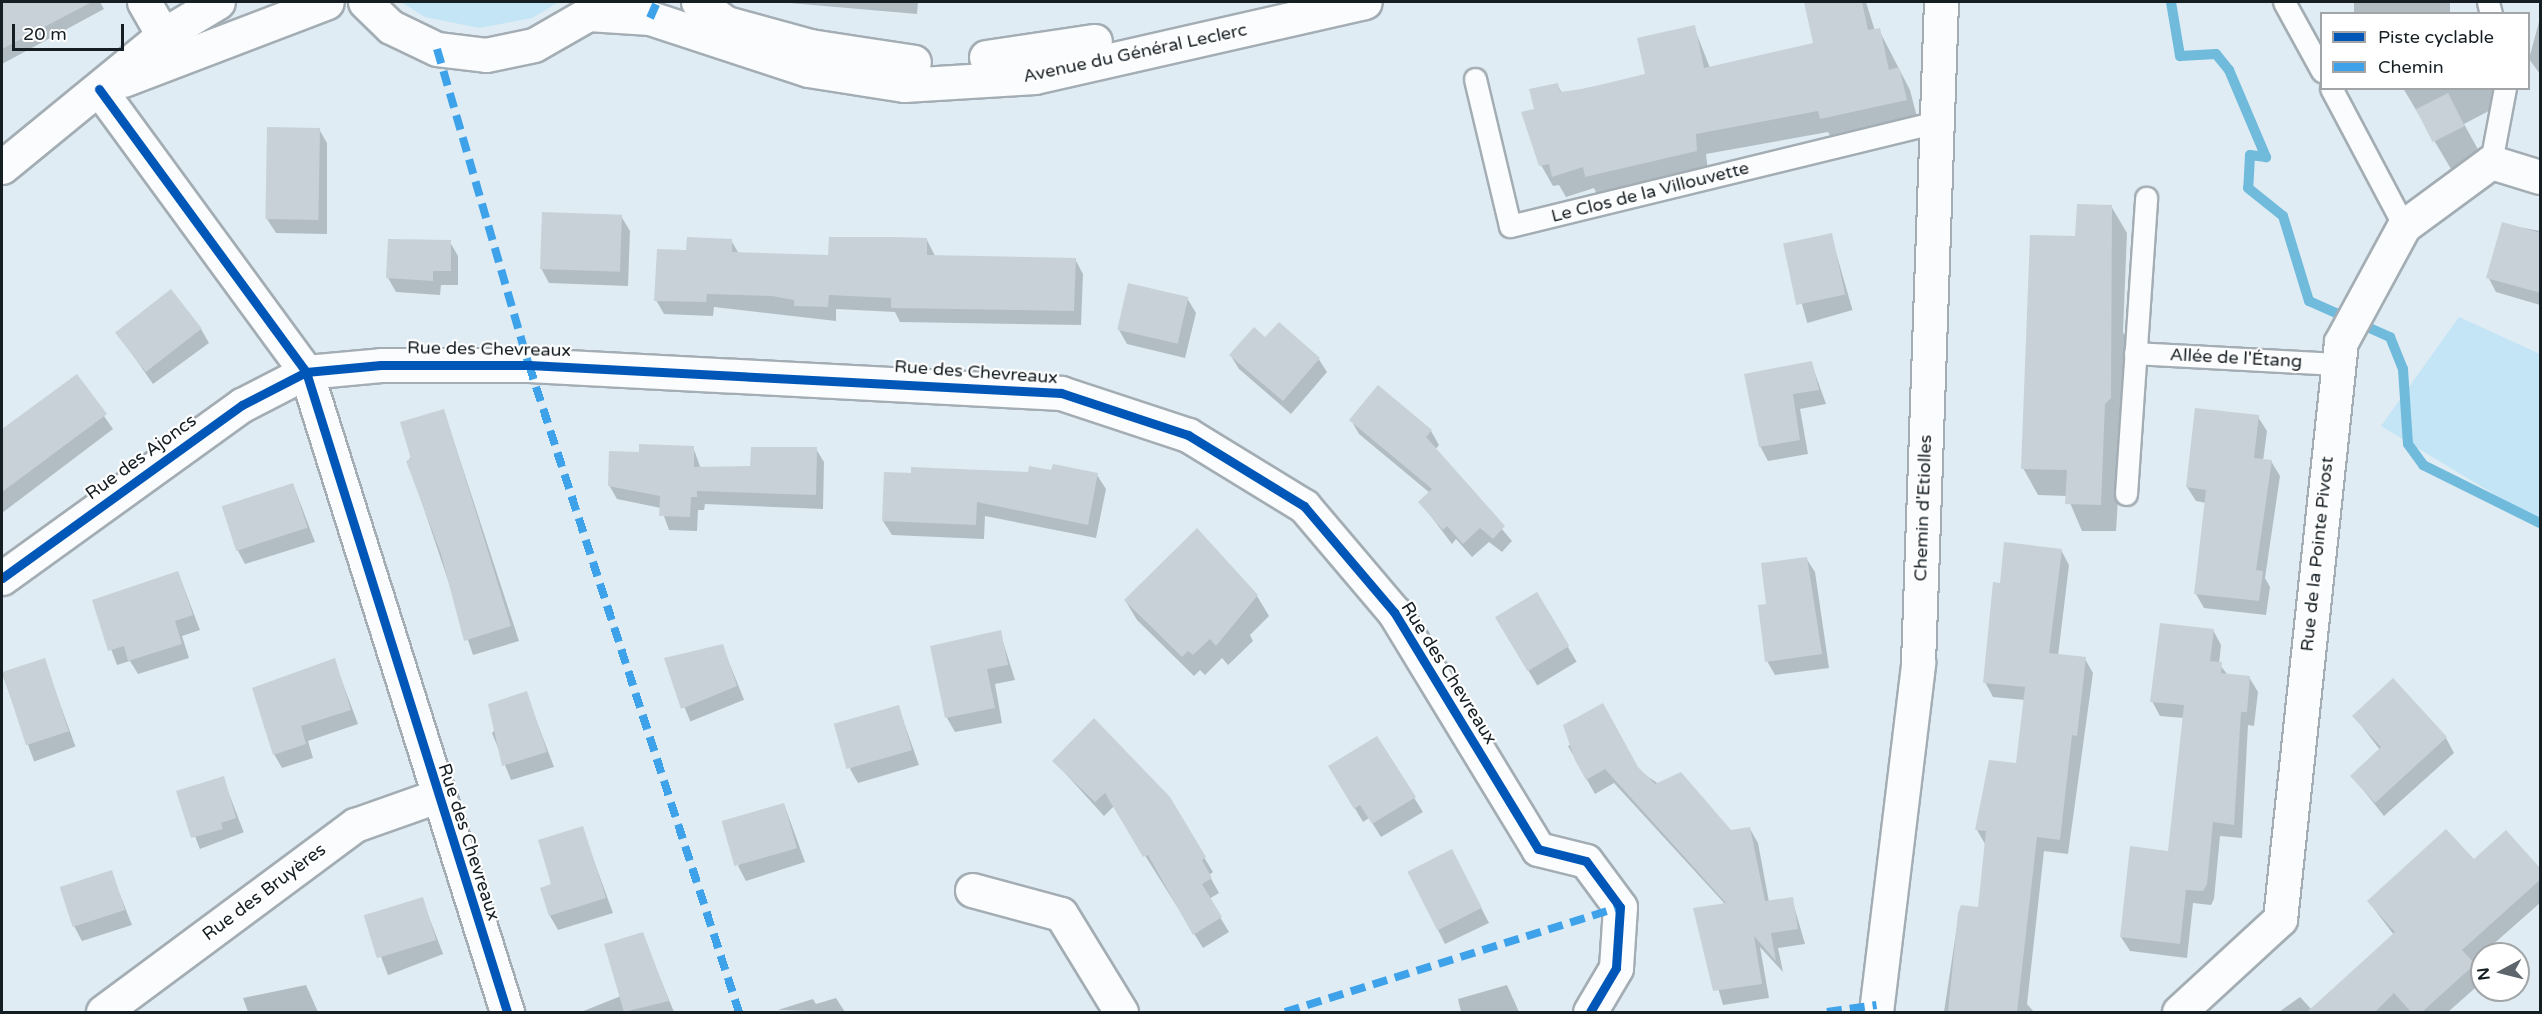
<!DOCTYPE html>
<meta charset="utf-8">
<style>
body{margin:0}
#map{position:relative;width:2542px;height:1014px;overflow:hidden;background:#dfecf4;font-family:"Varela Round",sans-serif}
div>[style]{position:absolute}
.green>*{inset:0;background:#c4e5f6}
.shadow>*{inset:0;background:#0003;transform-origin:0 0}
.stream>*{height:10px;margin:-5px;padding:0 5px;transform-origin:5px;border-radius:5px;background:#70badc}
.building>*{inset:0;background:#c7d1d7;transform-origin:0 0}
.roads{filter:drop-shadow(2px 0 #a3adb3) drop-shadow(-2px 0 #a3adb3) drop-shadow(0 2px #a3adb3) drop-shadow(0 -2px #a3adb3)}
.service>*{height:21px;margin:-10.5px;padding:0 10.5px;transform-origin:10.5px;border-radius:10.5px;background:#fafcfd}
.minor>*{height:33px;margin:-16.5px;padding:0 16.5px;transform-origin:16.5px;border-radius:16.5px;background:#fafcfd}
.secondary>*{height:33px;margin:-16.5px;padding:0 16.5px;transform-origin:16.5px;border-radius:16.5px;background:#fafcfd}
.quiet>*{height:8px;margin-top:-4px;transform-origin:0;background:repeating-linear-gradient(90deg,#3da2ea 0 15px,transparent 0 23px)}
.cycleway>*{height:9px;margin:-4.5px;padding:0 4.5px;transform-origin:4.5px;border-radius:4.5px;background:#0057b8}
span{translate:-50% -50%;white-space:nowrap;text-align:center;line-height:1.15;-webkit-text-stroke:4.5px #fff;paint-order:stroke}
.street-label{font-size:18px;color:#151e23}
.frame{position:absolute;inset:0;border:3px solid #151e23;pointer-events:none}
.legend{position:absolute;left:2320px;top:12px;width:210px;height:78px;box-sizing:border-box;background:#fff;border:2px solid #a1a5a7;margin:0;padding:8px 10px;list-style:none;font-size:18px;color:#151e23}
.legend li{display:flex;align-items:center;gap:12px;height:30px}
.legend b{width:30px;border:2px solid #a1a5a7}
.north{position:absolute;left:2470px;top:942px;width:60px;height:60px;box-sizing:border-box;background:#fff;border:2px solid #a1a5a7;border-radius:50%;rotate:263deg;font-size:16px;font-weight:700;line-height:24px;text-align:center;color:#151e23}
.north::after{content:'';display:block;margin:auto;width:21px;height:27px;background:#5c666c;clip-path:polygon(50% 0,100% 100%,50% 72%,0 100%)}
.scale{position:absolute;left:12px;top:24px;width:112px;height:27px;box-sizing:border-box;border:3px solid #151e23;border-top:0;padding-left:8px;font-size:18px;line-height:21px;white-space:nowrap;color:#151e23;-webkit-text-stroke:4px #fff;paint-order:stroke}
</style>
<div id="map">
<div class="green">
<div style="clip-path:polygon(401px 2px,559px 2px,532px 18px,479px 28px,425px 17px)"></div>
<div style="clip-path:polygon(2459px 317px,2540px 354px,2540px 522px,2381px 426px)"></div>
</div>
<div class="shadow">
<div style="clip-path:polygon(2px 2px,100px 2px,104px 9px,2px 64px)"></div>
<div style="clip-path:polygon(778px 2px,918px 2px,917px 14px)"></div>
<div style="clip-path:polygon(1806px 2px,1866px 2px,1875px 31px,1879px 30px,1910px 90px,1918px 121px,1833px 140px,1828px 132px,1706px 154px,1708px 172px,1598px 197px,1594px 188px,1566px 197px,1559px 185px,1553px 186px,1541px 165px,1536px 110px,1557px 84px,1562px 93px,1647px 76px,1694px 27px,1710px 68px,1815px 44px)"></div>
<div style="left:2354px;top:2px;width:96px;height:13px"></div>
<div style="clip-path:polygon(2540px 18px,2540px 74px,2529px 59px)"></div>
<div style="clip-path:polygon(2403px 88px,2497px 88px,2504px 103px,2464px 124px,2480px 153px,2451px 169px)"></div>
<div style="clip-path:polygon(319px 129px,327px 143px,327px 234px,276px 233px,267px 219px)"></div>
<div style="clip-path:polygon(2111px 206px,2127px 233px,2123px 332px,2128px 341px,2116px 531px,2082px 531px,2067px 496px,2038px 495px,2023px 468px,2077px 238px)"></div>
<div style="clip-path:polygon(621px 216px,630px 231px,628px 286px,549px 283px,541px 268px)"></div>
<div style="clip-path:polygon(2503px 224px,2540px 231px,2540px 305px,2496px 292px,2488px 277px)"></div>
<div style="left:1831px;top:235px;width:78px;height:47px;rotate:74deg"></div>
<div style="clip-path:polygon(731px 240px,739px 254px,830px 257px,927px 240px,935px 256px,1075px 259px,1083px 274px,1081px 325px,900px 322px,895px 312px,836px 309px,836px 321px,714px 307px,713px 316px,664px 314px,656px 300px,687px 251px)"></div>
<div style="clip-path:polygon(450px 242px,458px 256px,458px 285px,441px 285px,440px 295px,396px 292px,388px 278px)"></div>
<div style="clip-path:polygon(1187px 298px,1196px 313px,1185px 358px,1127px 344px,1119px 330px)"></div>
<div style="clip-path:polygon(201px 329px,209px 343px,153px 384px,116px 331px)"></div>
<div style="clip-path:polygon(1265px 339px,1318px 358px,1327px 372px,1291px 414px,1239px 369px,1231px 356px)"></div>
<div style="clip-path:polygon(1811px 362px,1826px 404px,1800px 409px,1808px 454px,1768px 461px,1760px 446px)"></div>
<div style="clip-path:polygon(76px 376px,113px 429px,2px 513px,2px 431px)"></div>
<div style="clip-path:polygon(444px 411px,519px 641px,473px 655px,408px 461px)"></div>
<div style="clip-path:polygon(2258px 417px,2267px 431px,2263px 461px,2271px 461px,2280px 476px,2265px 578px,2270px 587px,2266px 615px,2204px 608px,2196px 594px,2206px 503px,2196px 501px,2187px 487px)"></div>
<div style="clip-path:polygon(1351px 420px,1431px 431px,1439px 445px,1435px 450px,1512px 541px,1502px 552px,1489px 542px,1472px 557px,1456px 539px,1452px 544px,1420px 502px,1430px 493px,1359px 434px)"></div>
<div style="clip-path:polygon(693px 447px,701px 469px,751px 467px,816px 449px,824px 462px,823px 509px,705px 504px,704px 510px,698px 510px,697px 531px,669px 530px,661px 508px,617px 499px,609px 485px,640px 453px)"></div>
<div style="clip-path:polygon(1097px 475px,1106px 489px,1096px 538px,985px 516px,984px 539px,892px 535px,883px 521px)"></div>
<div style="clip-path:polygon(293px 484px,315px 542px,245px 564px,237px 549px)"></div>
<div style="clip-path:polygon(2061px 550px,2069px 565px,2058px 656px,2085px 659px,2093px 673px,2068px 854px,2044px 851px,2027px 1004px,2034px 1012px,1944px 1012px,1959px 913px,1980px 909px,1985px 844px,1977px 830px,2018px 765px,2025px 700px,1993px 697px,1985px 682px,2001px 585px)"></div>
<div style="clip-path:polygon(1806px 558px,1815px 572px,1829px 668px,1775px 675px,1767px 661px,1768px 605px)"></div>
<div style="clip-path:polygon(178px 572px,200px 630px,182px 636px,189px 658px,138px 674px,130px 661px,117px 665px,93px 601px)"></div>
<div style="left:1536px;top:594px;width:79px;height:46px;rotate:59deg"></div>
<div style="clip-path:polygon(1257px 596px,1269px 616px,1250px 635px,1253px 641px,1228px 665px,1222px 658px,1205px 675px,1200px 670px,1194px 676px,1137px 620px,1125px 600px)"></div>
<div style="clip-path:polygon(2213px 630px,2221px 645px,2219px 664px,2228px 675px,2249px 677px,2258px 692px,2254px 726px,2248px 725px,2242px 838px,2220px 836px,2214px 899px,2211px 905px,2193px 903px,2187px 958px,2130px 951px,2121px 937px,2169px 852px,2184px 718px,2160px 716px,2152px 701px)"></div>
<div style="clip-path:polygon(1000px 632px,1015px 680px,995px 684px,1002px 723px,955px 732px,947px 718px,931px 647px)"></div>
<div style="left:722px;top:645px;width:59px;height:58px;rotate:68deg"></div>
<div style="left:44px;top:660px;width:92px;height:44px;rotate:70deg"></div>
<div style="clip-path:polygon(334px 660px,358px 724px,308px 741px,313px 758px,282px 768px,274px 754px)"></div>
<div style="clip-path:polygon(526px 693px,554px 767px,511px 780px,492px 733px)"></div>
<div style="clip-path:polygon(898px 706px,919px 765px,858px 783px,850px 769px)"></div>
<div style="clip-path:polygon(2354px 716px,2446px 738px,2454px 753px,2384px 816px,2352px 776px,2380px 750px)"></div>
<div style="clip-path:polygon(1377px 738px,1423px 812px,1381px 837px,1369px 818px,1363px 822px,1330px 766px)"></div>
<div style="clip-path:polygon(1574px 743px,1638px 770px,1730px 832px,1750px 829px,1758px 843px,1769px 902px,1792px 899px,1805px 944px,1778px 948px,1783px 972px,1760px 947px,1769px 998px,1723px 1005px,1695px 909px,1725px 904px,1614px 783px,1595px 794px,1568px 746px)"></div>
<div style="clip-path:polygon(1054px 761px,1168px 798px,1213px 872px,1209px 875px,1219px 893px,1209px 899px,1229px 932px,1203px 948px,1114px 806px,1104px 816px)"></div>
<div style="left:223px;top:778px;width:58px;height:47px;rotate:69deg"></div>
<div style="clip-path:polygon(784px 804px,805px 862px,746px 881px,738px 866px)"></div>
<div style="clip-path:polygon(582px 828px,613px 913px,558px 930px,550px 916px,553px 885px)"></div>
<div style="clip-path:polygon(2474px 861px,2540px 871px,2540px 903px,2482px 954px,2474px 965px,2482px 982px,2448px 1012px,2279px 1012px,2300px 997px,2312px 1010px,2394px 935px,2368px 901px)"></div>
<div style="clip-path:polygon(1459px 865px,1489px 923px,1445px 944px,1409px 872px)"></div>
<div style="clip-path:polygon(111px 872px,132px 925px,82px 941px,74px 926px)"></div>
<div style="left:422px;top:899px;width:59px;height:59px;rotate:69deg"></div>
<div style="clip-path:polygon(642px 934px,674px 1012px,581px 1012px,621px 996px)"></div>
<div style="clip-path:polygon(306px 985px,318px 1012px,248px 1012px,243px 998px)"></div>
<div style="clip-path:polygon(1507px 985px,1519px 1012px,1461px 1012px,1458px 999px)"></div>
<div style="clip-path:polygon(836px 998px,845px 1012px,778px 1010px,813px 999px,816px 1004px)"></div>
</div>
<div class="stream">
<div style="left:2171px;top:2px;width:55px;rotate:80.5deg"></div>
<div style="left:2180px;top:56px;width:36px;rotate:-3deg"></div>
<div style="left:2216px;top:54px;width:21px;rotate:51deg"></div>
<div style="left:2229px;top:70px;width:95px;rotate:67deg"></div>
<div style="left:2266px;top:157px;width:16px;rotate:-173deg"></div>
<div style="left:2250px;top:155px;width:33px;rotate:93deg"></div>
<div style="left:2248px;top:188px;width:45px;rotate:38.7deg"></div>
<div style="left:2283px;top:216px;width:89px;rotate:73deg"></div>
<div style="left:2309px;top:301px;width:89px;rotate:24deg"></div>
<div style="left:2390px;top:337px;width:35px;rotate:68deg"></div>
<div style="left:2403px;top:369px;width:75px;rotate:86.2deg"></div>
<div style="left:2408px;top:444px;width:26px;rotate:54deg"></div>
<div style="left:2423px;top:465px;width:131px;rotate:26.4deg"></div>
</div>
<div class="building">
<div style="clip-path:polygon(2px 2px,92px 2px,2px 49px)"></div>
<div style="clip-path:polygon(1804px 2px,1862px 2px,1868px 30px,1880px 28px,1889px 70px,1899px 67px,1907px 100px,1820px 119px,1818px 111px,1696px 134px,1697px 151px,1585px 177px,1583px 167px,1552px 177px,1549px 164px,1539px 166px,1521px 112px,1534px 109px,1529px 89px,1558px 83px,1560px 92px,1583px 89px,1645px 74px,1637px 38px,1695px 25px,1704px 68px,1813px 43px)"></div>
<div style="left:2448px;top:93px;width:37px;height:36px;rotate:63deg"></div>
<div style="left:267px;top:127px;width:53px;height:92px;rotate:1deg"></div>
<div style="clip-path:polygon(2077px 204px,2112px 205px,2111px 398px,2105px 404px,2101px 505px,2065px 504px,2067px 470px,2021px 469px,2030px 235px,2075px 236px)"></div>
<div style="left:542px;top:212px;width:80px;height:57px;rotate:2deg"></div>
<div style="clip-path:polygon(2502px 222px,2541px 233px,2541px 293px,2486px 278px)"></div>
<div style="left:1832px;top:233px;width:63px;height:50px;rotate:78deg"></div>
<div style="clip-path:polygon(687px 237px,732px 239px,732px 252px,828px 255px,829px 237px,893px 237px,927px 238px,927px 255px,1076px 258px,1074px 311px,891px 308px,891px 298px,829px 295px,828px 307px,794px 306px,794px 300px,772px 296px,707px 294px,706px 302px,654px 301px,657px 249px,686px 250px)"></div>
<div style="clip-path:polygon(388px 239px,451px 240px,451px 271px,433px 271px,433px 281px,386px 278px)"></div>
<div style="left:1128px;top:283px;width:62px;height:48px;rotate:13deg"></div>
<div style="left:171px;top:289px;width:50px;height:71px;rotate:52deg"></div>
<div style="clip-path:polygon(1279px 322px,1320px 358px,1283px 401px,1229px 355px,1254px 327px,1265px 337px)"></div>
<div style="clip-path:polygon(1812px 361px,1819px 390px,1793px 394px,1800px 440px,1759px 447px,1744px 374px)"></div>
<div style="clip-path:polygon(77px 374px,107px 414px,2px 492px,2px 429px)"></div>
<div style="clip-path:polygon(1378px 385px,1432px 430px,1426px 437px,1505px 526px,1493px 539px,1480px 528px,1463px 544px,1447px 526px,1443px 530px,1418px 502px,1432px 489px,1349px 420px)"></div>
<div style="clip-path:polygon(2195px 408px,2259px 415px,2254px 458px,2272px 460px,2256px 570px,2263px 571px,2259px 601px,2194px 594px,2206px 490px,2186px 487px)"></div>
<div style="clip-path:polygon(444px 409px,511px 626px,464px 641px,441px 554px,406px 461px,411px 459px,400px 422px)"></div>
<div style="clip-path:polygon(639px 444px,694px 446px,694px 467px,750px 466px,751px 447px,817px 447px,816px 495px,697px 491px,697px 497px,691px 497px,690px 517px,659px 516px,660px 496px,608px 486px,609px 451px,639px 452px)"></div>
<div style="clip-path:polygon(1053px 464px,1098px 473px,1088px 525px,977px 502px,976px 525px,882px 521px,884px 472px,911px 473px,911px 467px,1028px 472px,1029px 466px,1051px 470px)"></div>
<div style="left:293px;top:483px;width:47px;height:75px;rotate:72deg"></div>
<div style="clip-path:polygon(1197px 528px,1258px 595px,1216px 646px,1210px 639px,1193px 655px,1188px 651px,1182px 657px,1124px 600px)"></div>
<div style="clip-path:polygon(2004px 542px,2062px 549px,2049px 653px,2086px 657px,2077px 736px,2072px 735px,2060px 840px,2037px 837px,2017px 1012px,1948px 1012px,1958px 913px,1961px 905px,1978px 907px,1986px 831px,1975px 830px,1989px 760px,2016px 763px,2025px 687px,1983px 683px,1993px 582px,2000px 583px)"></div>
<div style="clip-path:polygon(1807px 557px,1822px 654px,1765px 662px,1758px 605px,1766px 604px,1761px 563px)"></div>
<div style="clip-path:polygon(178px 571px,193px 615px,175px 621px,182px 644px,128px 661px,124px 646px,108px 651px,92px 600px)"></div>
<div style="left:1537px;top:592px;width:63px;height:49px;rotate:59deg"></div>
<div style="clip-path:polygon(2160px 623px,2214px 629px,2210px 661px,2222px 662px,2221px 673px,2250px 676px,2247px 712px,2241px 712px,2234px 825px,2213px 822px,2207px 884px,2203px 891px,2186px 890px,2180px 944px,2120px 937px,2130px 846px,2168px 851px,2184px 705px,2150px 702px)"></div>
<div style="clip-path:polygon(1001px 630px,1008px 665px,987px 669px,995px 708px,945px 718px,930px 646px)"></div>
<div style="clip-path:polygon(723px 644px,737px 686px,681px 709px,664px 658px)"></div>
<div style="left:45px;top:658px;width:77px;height:45px;rotate:72deg"></div>
<div style="clip-path:polygon(335px 658px,351px 710px,301px 726px,306px 744px,273px 755px,252px 688px)"></div>
<div style="clip-path:polygon(2393px 678px,2447px 737px,2375px 803px,2350px 776px,2381px 747px,2352px 716px)"></div>
<div style="clip-path:polygon(527px 691px,547px 752px,502px 766px,488px 704px)"></div>
<div style="clip-path:polygon(1603px 703px,1638px 767px,1655px 784px,1681px 772px,1731px 830px,1750px 827px,1765px 901px,1793px 897px,1798px 929px,1771px 933px,1776px 961px,1754px 936px,1762px 984px,1713px 991px,1693px 908px,1726px 903px,1605px 769px,1586px 780px,1575px 760px,1563px 725px)"></div>
<div style="left:899px;top:705px;width:47px;height:68px;rotate:74deg"></div>
<div style="clip-path:polygon(1094px 718px,1170px 797px,1206px 857px,1202px 860px,1212px 878px,1202px 884px,1222px 917px,1193px 935px,1148px 855px,1143px 857px,1105px 793px,1095px 802px,1052px 761px)"></div>
<div style="clip-path:polygon(1377px 736px,1416px 797px,1372px 824px,1360px 805px,1354px 809px,1328px 766px)"></div>
<div style="clip-path:polygon(224px 776px,236px 818px,221px 823px,223px 829px,191px 838px,176px 791px)"></div>
<div style="left:784px;top:803px;width:47px;height:65px;rotate:74deg"></div>
<div style="clip-path:polygon(583px 826px,606px 898px,549px 916px,540px 888px,551px 884px,538px 840px)"></div>
<div style="clip-path:polygon(2446px 829px,2474px 859px,2506px 830px,2541px 869px,2541px 879px,2462px 950px,2475px 964px,2422px 1012px,2411px 1012px,2394px 993px,2375px 1012px,2307px 1012px,2395px 932px,2367px 901px)"></div>
<div style="left:1452px;top:849px;width:66px;height:50px;rotate:63deg"></div>
<div style="left:112px;top:870px;width:42px;height:55px;rotate:72deg"></div>
<div style="left:423px;top:897px;width:45px;height:62px;rotate:73deg"></div>
<div style="clip-path:polygon(643px 932px,669px 1001px,624px 1012px,604px 944px)"></div>
</div>
<div class="roads">
<div class="service">
<div style="left:2284px;top:2px;width:79px;rotate:61.2deg"></div>
<div style="left:2488px;top:2px;width:12px;rotate:76deg"></div>
<div style="left:1475px;top:79px;width:151px;rotate:76.6deg"></div>
<div style="left:1510px;top:226px;width:439px;rotate:-13.7deg"></div>
<div style="left:2331px;top:88px;width:156px;rotate:62.1deg"></div>
<div style="left:2491px;top:162px;width:75px;rotate:-79.3deg"></div>
<div style="left:2135px;top:353px;width:201px;rotate:3.1deg"></div>
<div style="left:2126px;top:494px;width:297px;rotate:-86.1deg"></div>
</div>
<div class="minor">
<div style="left:144px;top:2px;width:38px;rotate:60deg"></div>
<div style="left:123px;top:80px;width:218px;rotate:-20.9deg"></div>
<div style="left:99px;top:89px;width:351px;rotate:53.8deg"></div>
<div style="left:306px;top:372px;width:671px;rotate:72.56deg"></div>
<div style="left:2px;top:167px;width:208px;rotate:-39.3deg"></div>
<div style="left:163px;top:35px;width:64px;rotate:-31deg"></div>
<div style="left:2px;top:578px;width:296px;rotate:-35.8deg"></div>
<div style="left:242px;top:405px;width:72px;rotate:-27.3deg"></div>
<div style="left:306px;top:372px;width:75px;rotate:-5.3deg"></div>
<div style="left:381px;top:365px;width:148px"></div>
<div style="left:529px;top:365px;width:533px;rotate:3.01deg"></div>
<div style="left:1061px;top:393px;width:134px;rotate:18.3deg"></div>
<div style="left:1188px;top:435px;width:136px;rotate:31.5deg"></div>
<div style="left:1304px;top:506px;width:139px;rotate:49.7deg"></div>
<div style="left:1394px;top:612px;width:277px;rotate:58.7deg"></div>
<div style="left:1538px;top:849px;width:49px;rotate:14deg"></div>
<div style="left:1586px;top:861px;width:57px;rotate:53.5deg"></div>
<div style="left:1620px;top:907px;width:61px;rotate:93.8deg"></div>
<div style="left:1616px;top:968px;width:51px;rotate:120.6deg"></div>
<div style="left:972px;top:890px;width:92px;rotate:15.1deg"></div>
<div style="left:1061px;top:914px;width:115px;rotate:58.5deg"></div>
<div style="left:103px;top:1012px;width:314px;rotate:-36.6deg"></div>
<div style="left:355px;top:825px;width:87px;rotate:-19.5deg"></div>
<div style="left:1876px;top:1012px;width:352px;rotate:-83.1deg"></div>
<div style="left:1918px;top:663px;width:661px;rotate:-88.01deg"></div>
<div style="left:2179px;top:1012px;width:137px;rotate:-42.6deg"></div>
<div style="left:2280px;top:919px;width:580px;rotate:-83.97deg"></div>
<div style="left:2341px;top:342px;width:132px;rotate:-61.5deg"></div>
<div style="left:2404px;top:226px;width:108px;rotate:-36.3deg"></div>
<div style="left:2491px;top:162px;width:51px;rotate:17deg"></div>
</div>
<div class="secondary">
<div style="left:365px;top:2px;width:36px;rotate:44deg"></div>
<div style="left:391px;top:27px;width:51px;rotate:25.6deg"></div>
<div style="left:437px;top:49px;width:49px;rotate:7deg"></div>
<div style="left:486px;top:55px;width:49px;rotate:-11.8deg"></div>
<div style="left:534px;top:45px;width:62px;rotate:-29.9deg"></div>
<div style="left:588px;top:14px;width:15px;rotate:-53deg"></div>
<div style="left:698px;top:2px;width:35px;rotate:37deg"></div>
<div style="left:726px;top:23px;width:87px;rotate:15.3deg"></div>
<div style="left:810px;top:46px;width:105px;rotate:8.7deg"></div>
<div style="left:588px;top:14px;width:62px;rotate:3.7deg"></div>
<div style="left:650px;top:18px;width:166px;rotate:18.2deg"></div>
<div style="left:808px;top:70px;width:97px;rotate:8.9deg"></div>
<div style="left:904px;top:85px;width:131px;rotate:-3.5deg"></div>
<div style="left:1035px;top:77px;width:338px;rotate:-12.8deg"></div>
<div style="left:986px;top:57px;width:110px;rotate:-8.4deg"></div>
</div>
</div>
<div class="quiet">
<div style="left:650px;top:18px;width:17px;rotate:-66deg"></div>
<div style="left:437px;top:49px;width:329px;rotate:73.8deg"></div>
<div style="left:529px;top:365px;width:680px;rotate:72.02deg"></div>
<div style="left:1285px;top:1012px;width:351px;rotate:-17.4deg"></div>
<div style="left:1827px;top:1012px;width:50px;rotate:-8deg"></div>
</div>
<div class="cycleway">
<div style="left:99px;top:89px;width:351px;rotate:53.8deg"></div>
<div style="left:306px;top:372px;width:671px;rotate:72.56deg"></div>
<div style="left:2px;top:578px;width:296px;rotate:-35.8deg"></div>
<div style="left:242px;top:405px;width:72px;rotate:-27.3deg"></div>
<div style="left:306px;top:372px;width:75px;rotate:-5.3deg"></div>
<div style="left:381px;top:365px;width:148px"></div>
<div style="left:529px;top:365px;width:533px;rotate:3.01deg"></div>
<div style="left:1061px;top:393px;width:134px;rotate:18.3deg"></div>
<div style="left:1188px;top:435px;width:136px;rotate:31.5deg"></div>
<div style="left:1304px;top:506px;width:139px;rotate:49.7deg"></div>
<div style="left:1394px;top:612px;width:277px;rotate:58.7deg"></div>
<div style="left:1538px;top:849px;width:49px;rotate:14deg"></div>
<div style="left:1586px;top:861px;width:57px;rotate:53.5deg"></div>
<div style="left:1620px;top:907px;width:61px;rotate:93.8deg"></div>
<div style="left:1616px;top:968px;width:51px;rotate:120.6deg"></div>
</div>
<div class="street-label">
<span style="left:1135px;top:53px;rotate:-12deg">Avenue du Général Leclerc</span>
<span style="left:1650px;top:192px;rotate:-14deg">Le Clos de la Villouvette</span>
<span style="left:489px;top:349px;rotate:1deg">Rue des Chevreaux</span>
<span style="left:2236px;top:358px;rotate:3deg">Allée de l'Étang</span>
<span style="left:976px;top:372px;rotate:4deg">Rue des Chevreaux</span>
<span style="left:141px;top:457px;rotate:-36deg">Rue des Ajoncs</span>
<span style="left:1923px;top:508px;rotate:-88deg">Chemin d'Etiolles</span>
<span style="left:2317px;top:554px;rotate:-84deg">Rue de la Pointe Pivost</span>
<span style="left:1449px;top:673px;rotate:58deg">Rue des Chevreaux</span>
<span style="left:469px;top:842px;rotate:72deg">Rue des Chevreaux</span>
<span style="left:264px;top:892px;rotate:-37deg">Rue des Bruyères</span>
</div>
<div class="frame"></div>
<ul class="legend">
<li><b style="height:8px;background:#0057b8"></b>Piste cyclable</li>
<li><b style="height:8px;background:#3da2ea"></b>Chemin</li>
</ul>
<div class="north">N</div>
<div class="scale">20 m</div>
</div>
